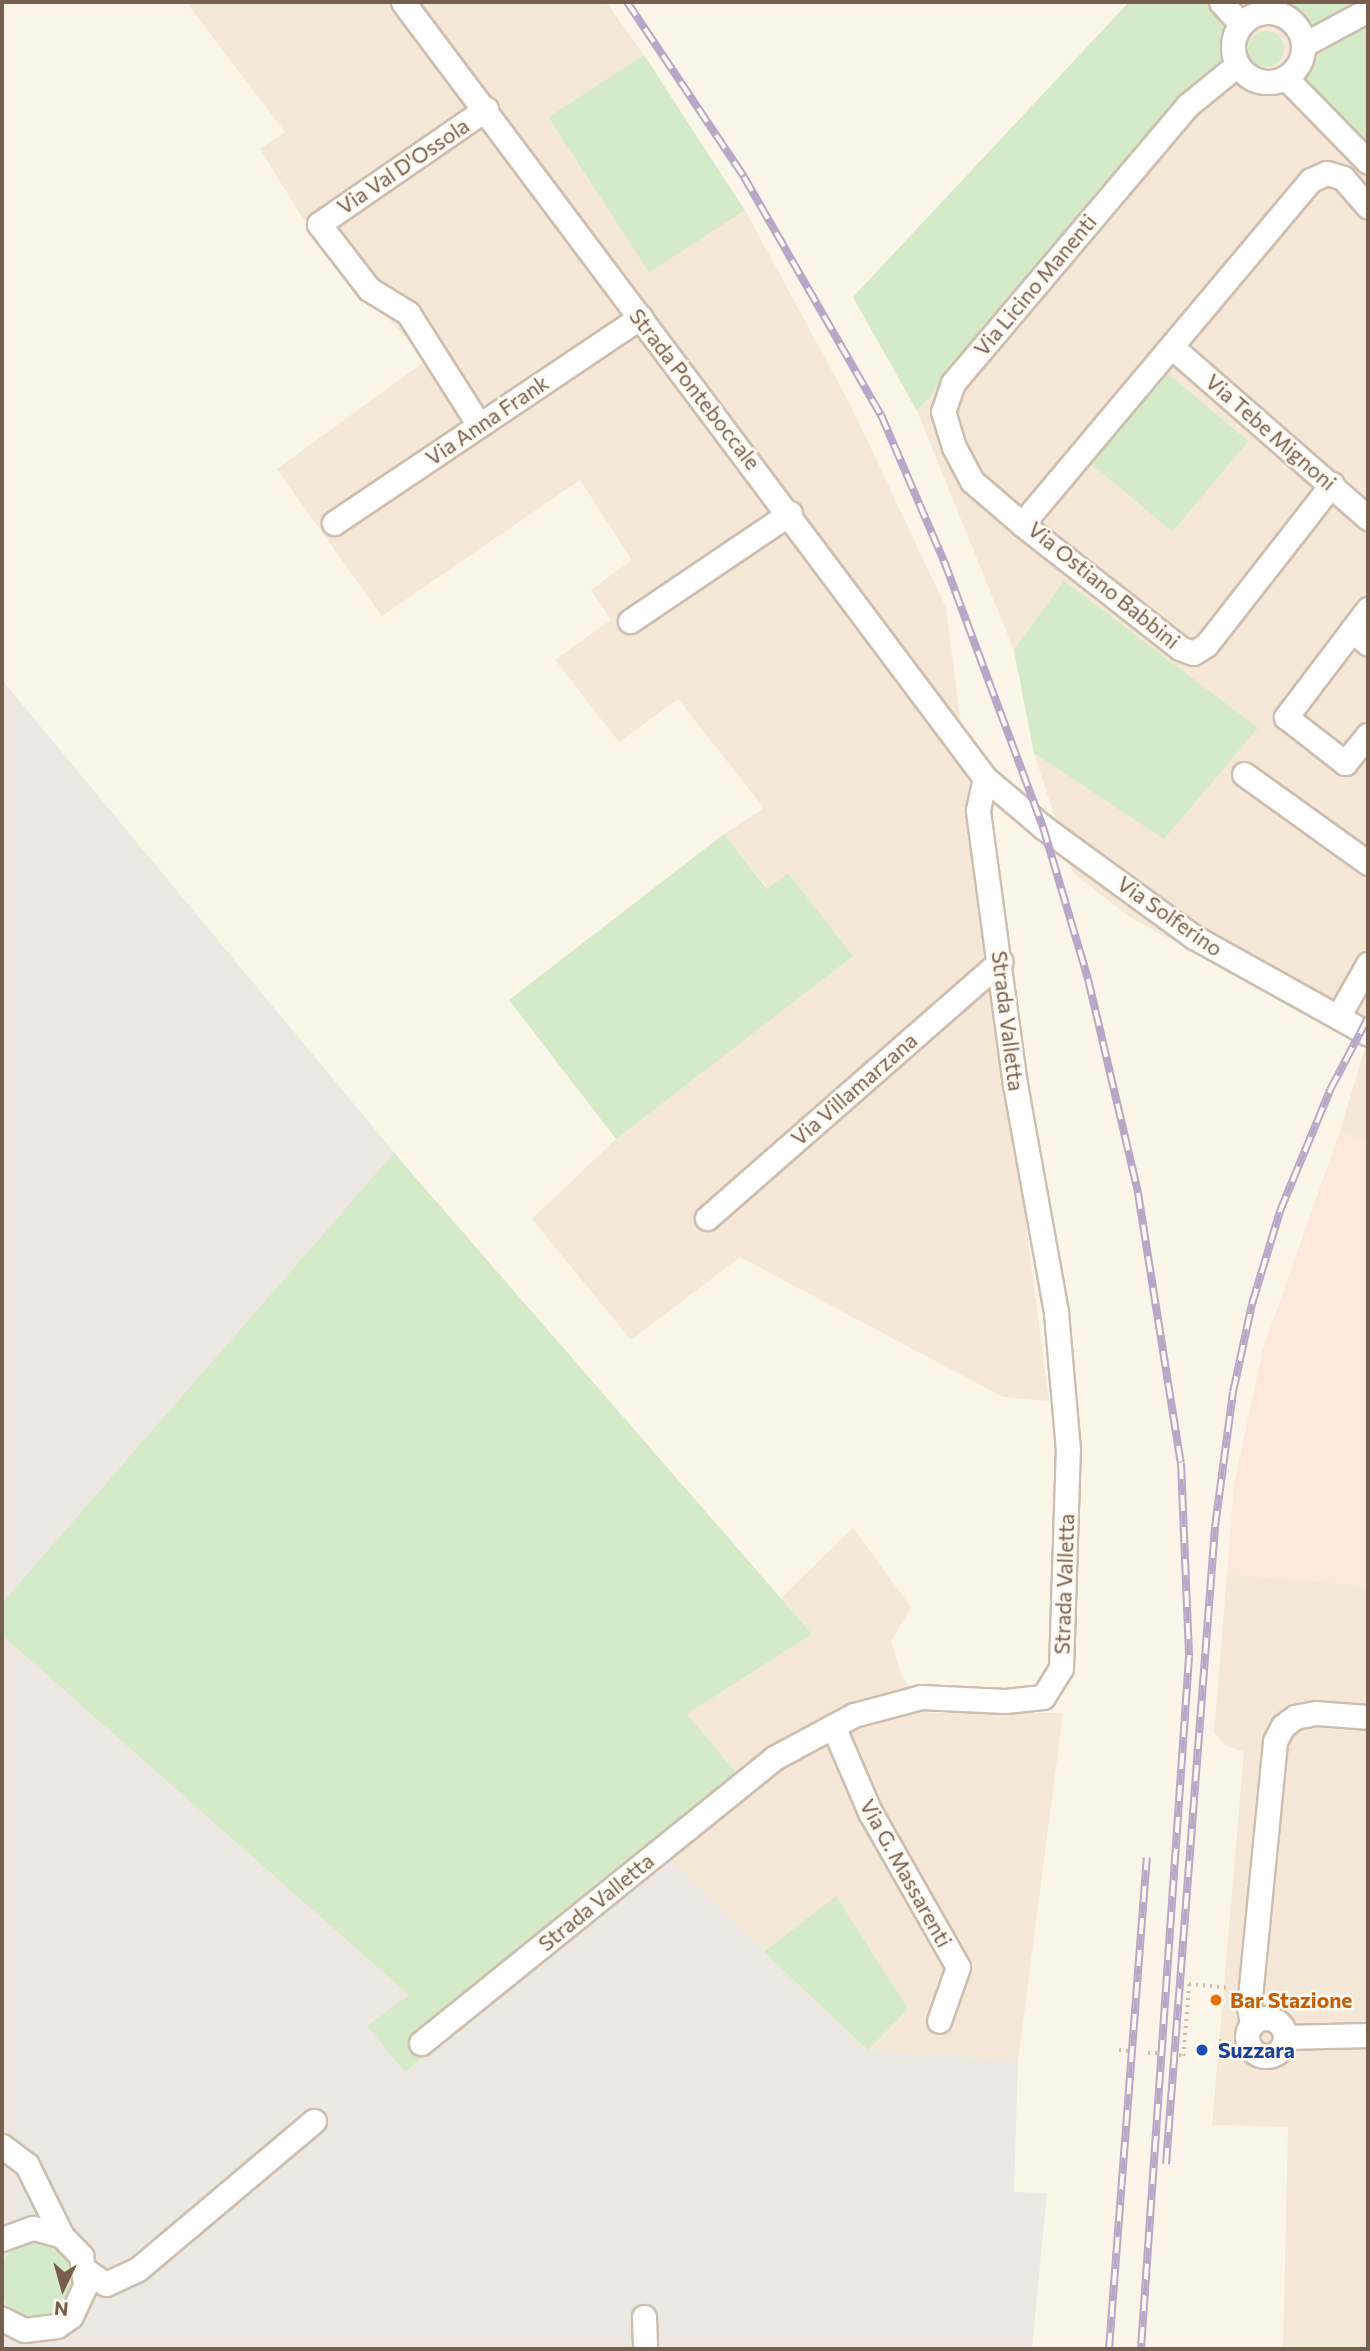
<!DOCTYPE html>
<style>
body{margin:0}
#map{position:relative;width:1370px;height:2351px;overflow:hidden;background:#fcf6ea;font-family:Commissioner,sans-serif}
div>[style]{position:absolute}
.residential>*{inset:0;background:#f4e8d8}
.commercial>*{inset:0;background:#fce8de}
.industrial>*{inset:0;background:#ede8e2}
.green>*{inset:0;background:#d4eac8;transform-origin:0 0}
.round{border-radius:50%}
.path>*{height:3.5px;margin-top:-1.75px;transform-origin:0;background:repeating-linear-gradient(90deg,#d6baa4 0 2px,transparent 0 7px)}
.roads{filter:drop-shadow(2px 0 #cebeaf) drop-shadow(-2px 0 #cebeaf) drop-shadow(0 2px #cebeaf) drop-shadow(0 -2px #cebeaf)}
.minor>*{height:23px;margin:-11.5px;padding:0 11.5px;transform-origin:11.5px;border-radius:11.5px;background:#fff}
.minor>.ring{margin:-11.5px;padding:0;box-sizing:content-box;background:none;border:23px solid #fff;border-radius:50%}
.rail>*{height:8px;margin-top:-4px;transform-origin:0;background:repeating-linear-gradient(90deg,#fff9f0 0 16px,#b9a7c7 0 32px);box-sizing:border-box;border-block:2px solid #b9a7c7}
.dots>*{width:19px;height:19px;translate:-50% -50%;box-sizing:border-box;border:4px solid #fff9f0;border-radius:50%}
span{translate:-50% -50%;white-space:nowrap;text-align:center;line-height:1.15;-webkit-text-stroke:5px #fff9f0;paint-order:stroke}
.street-label{font-size:21px;color:#775e4d}
.food-label{font-size:21px;color:#c56008;font-weight:700}
.left{translate:0 -50%;text-align:left}
.transit-label{font-size:21px;color:#164399;font-weight:700}
.frame{position:absolute;inset:0;border:4px solid #775e4d;pointer-events:none}
.north{position:absolute;left:28px;top:2253px;width:70px;height:70px;-webkit-text-stroke:5px #fff9f0;paint-order:stroke;rotate:185deg;font-size:19px;font-weight:700;line-height:28px;text-align:center;color:#775e4d}
.north::after{content:'';display:block;margin:auto;width:24px;height:32px;background:#775e4d;clip-path:polygon(50% 0,100% 100%,50% 72%,0 100%)}
</style>
<div id="map">
<div class="residential">
<div style="clip-path:polygon(186px 2px,606px 2px,644px 55px,548px 117px,653px 266px,745px 210px,851px 406px,946px 608px,1049px 1401px,1003px 1397px,740px 1257px,631px 1340px,532px 1219px,616px 1139px,852px 955px,788px 873px,768px 889px,724px 834px,764px 808px,678px 699px,619px 742px,555px 660px,611px 620px,591px 590px,632px 560px,580px 480px,382px 616px,277px 469px,425px 361px,300px 214px,260px 149px,285px 132px)"></div>
<div style="clip-path:polygon(1279px 2px,1297px 8px,1309px 26px,1313px 51px,1297px 75px,1368px 145px,1368px 1144px,1340px 1131px,1366px 1044px,1131px 918px,1073px 873px,1034px 753px,1014px 650px,917px 411px,1221px 63px,1248px 14px,1264px 3px)"></div>
<div style="clip-path:polygon(853px 1528px,911px 1607px,891px 1642px,902px 1676px,930px 1713px,1063px 1713px,1018px 2061px,868px 2050px,667px 1859px,750px 1789px,687px 1714px,812px 1634px,781px 1598px)"></div>
<div style="clip-path:polygon(1227px 1574px,1368px 1586px,1368px 2349px,1283px 2349px,1288px 2127px,1212px 2125px,1244px 1752px,1225px 1745px,1214px 1733px)"></div>
</div>
<div class="commercial">
<div style="clip-path:polygon(1340px 1131px,1368px 1144px,1368px 1586px,1227px 1574px,1234px 1484px,1263px 1349px)"></div>
</div>
<div class="industrial">
<div style="clip-path:polygon(2px 680px,402px 1162px,2px 1615px)"></div>
<div style="clip-path:polygon(2px 1632px,410px 1995px,405px 2072px,667px 1859px,868px 2050px,1018px 2061px,1014px 2192px,1047px 2193px,1032px 2349px,2px 2349px)"></div>
</div>
<div class="green">
<div style="clip-path:polygon(1129px 2px,1229px 2px,1248px 14px,1221px 62px,917px 411px,853px 297px)"></div>
<div style="clip-path:polygon(1279px 2px,1368px 2px,1368px 145px,1296px 75px,1313px 51px,1309px 26px,1297px 8px)"></div>
<div class="round" style="left:1248px;top:31px;width:36px;height:36px"></div>
<div style="left:644px;top:55px;width:185px;height:114px;rotate:57deg"></div>
<div style="left:1167px;top:373px;width:106px;height:118px;rotate:40deg"></div>
<div style="clip-path:polygon(1064px 581px,1258px 728px,1164px 839px,1034px 753px,1014px 650px)"></div>
<div style="clip-path:polygon(724px 834px,767px 889px,788px 873px,853px 956px,616px 1139px,509px 1000px)"></div>
<div style="clip-path:polygon(394px 1153px,812px 1634px,687px 1714px,750px 1789px,405px 2072px,367px 2026px,409px 1995px,2px 1635px,2px 1603px)"></div>
<div style="clip-path:polygon(836px 1896px,908px 2009px,868px 2050px,764px 1952px)"></div>
<div class="round" style="left:-2px;top:2243px;width:74px;height:74px"></div>
</div>
<div class="path">
<div style="left:1219px;top:2041px;width:6px"></div>
<div style="left:1119px;top:2050px;width:9px;rotate:6deg"></div>
<div style="left:1148px;top:2053px;width:10px"></div>
<div style="left:1179px;top:2055px;width:4px;rotate:14deg"></div>
<div style="left:1183px;top:2056px;width:72px;rotate:-85.2deg"></div>
<div style="left:1189px;top:1984px;width:41px;rotate:5.6deg"></div>
</div>
<div class="roads">
<div class="minor">
<div style="left:403px;top:2px;width:970px;rotate:53.13deg"></div>
<div style="left:985px;top:778px;width:76px;rotate:40.2deg"></div>
<div style="left:1043px;top:827px;width:187px;rotate:36.1deg"></div>
<div style="left:1194px;top:937px;width:199px;rotate:29.1deg"></div>
<div style="left:1221px;top:2px;width:30px;rotate:48deg"></div>
<div class="ring" style="left:1233px;top:12px;width:47px;height:47px"></div>
<div style="left:1303px;top:45px;width:74px;rotate:-28.3deg"></div>
<div style="left:1286px;top:78px;width:117px;rotate:45.7deg"></div>
<div style="left:1173px;top:348px;width:259px;rotate:41.1deg"></div>
<div style="left:479px;top:425px;width:133px;rotate:-122.4deg"></div>
<div style="left:408px;top:313px;width:46px;rotate:-148.4deg"></div>
<div style="left:369px;top:289px;width:82px;rotate:-127.6deg"></div>
<div style="left:319px;top:224px;width:203px;rotate:-34.6deg"></div>
<div style="left:1332px;top:484px;width:204px;rotate:128deg"></div>
<div style="left:1206px;top:645px;width:15px;rotate:148deg"></div>
<div style="left:1193px;top:653px;width:14px;rotate:-159deg"></div>
<div style="left:1180px;top:648px;width:201px;rotate:-141.9deg"></div>
<div style="left:1022px;top:524px;width:449px;rotate:-50deg"></div>
<div style="left:1311px;top:180px;width:17px;rotate:-24deg"></div>
<div style="left:1327px;top:173px;width:17px;rotate:17deg"></div>
<div style="left:1343px;top:178px;width:38px;rotate:49deg"></div>
<div style="left:334px;top:523px;width:369px;rotate:-33.9deg"></div>
<div style="left:1022px;top:524px;width:66px;rotate:-139.3deg"></div>
<div style="left:972px;top:481px;width:38px;rotate:-118deg"></div>
<div style="left:954px;top:447px;width:37px;rotate:-107deg"></div>
<div style="left:943px;top:412px;width:31px;rotate:-71deg"></div>
<div style="left:953px;top:383px;width:364px;rotate:-49.8deg"></div>
<div style="left:1188px;top:105px;width:63px;rotate:-39.2deg"></div>
<div style="left:1368px;top:609px;width:136px;rotate:127.2deg"></div>
<div style="left:1286px;top:717px;width:75px;rotate:37.9deg"></div>
<div style="left:1345px;top:763px;width:36px;rotate:-51deg"></div>
<div style="left:630px;top:621px;width:193px;rotate:-34deg"></div>
<div style="left:1352px;top:630px;width:21px;rotate:41deg"></div>
<div style="left:1244px;top:774px;width:153px;rotate:35.7deg"></div>
<div style="left:1338px;top:1017px;width:61px;rotate:-60.5deg"></div>
<div style="left:707px;top:1218px;width:390px;rotate:-41.2deg"></div>
<div style="left:833px;top:1726px;width:94px;rotate:66.7deg"></div>
<div style="left:870px;top:1812px;width:178px;rotate:60.4deg"></div>
<div style="left:958px;top:1967px;width:57px;rotate:109.4deg"></div>
<div class="ring" style="left:1247px;top:2018px;width:15px;height:15px"></div>
<div style="left:1252px;top:2023px;width:16px;rotate:-101deg"></div>
<div style="left:1249px;top:2007px;width:267px;rotate:-84.4deg"></div>
<div style="left:1275px;top:1741px;width:17px;rotate:-62deg"></div>
<div style="left:1283px;top:1726px;width:15px;rotate:-37deg"></div>
<div style="left:1295px;top:1717px;width:21px;rotate:-11deg"></div>
<div style="left:1316px;top:1713px;width:52px;rotate:4.4deg"></div>
<div style="left:1285px;top:2037px;width:83px;rotate:-1.4deg"></div>
<div style="left:421px;top:2043px;width:454px;rotate:-38.9deg"></div>
<div style="left:774px;top:1758px;width:91px;rotate:-28.3deg"></div>
<div style="left:854px;top:1715px;width:69px;rotate:-15deg"></div>
<div style="left:921px;top:1697px;width:84px;rotate:2.7deg"></div>
<div style="left:1005px;top:1701px;width:38px;rotate:-6deg"></div>
<div style="left:1043px;top:1697px;width:34px;rotate:-58deg"></div>
<div style="left:1061px;top:1668px;width:218px;rotate:-88.2deg"></div>
<div style="left:1068px;top:1450px;width:139px;rotate:-95deg"></div>
<div style="left:1056px;top:1312px;width:231px;rotate:-100.2deg"></div>
<div style="left:1015px;top:1085px;width:277px;rotate:-97.7deg"></div>
<div style="left:978px;top:810px;width:33px;rotate:-78deg"></div>
<div style="left:2px;top:2146px;width:31px;rotate:37deg"></div>
<div style="left:27px;top:2165px;width:79px;rotate:63.8deg"></div>
<div style="left:2px;top:2239px;width:33px;rotate:-20deg"></div>
<div style="left:33px;top:2228px;width:30px;rotate:15deg"></div>
<div style="left:62px;top:2236px;width:28px;rotate:46deg"></div>
<div style="left:81px;top:2256px;width:30px;rotate:82deg"></div>
<div style="left:85px;top:2286px;width:33px;rotate:115deg"></div>
<div style="left:71px;top:2316px;width:17px;rotate:144deg"></div>
<div style="left:57px;top:2326px;width:33px;rotate:173deg"></div>
<div style="left:24px;top:2330px;width:25px;rotate:-153deg"></div>
<div style="left:85px;top:2270px;width:25px;rotate:34deg"></div>
<div style="left:106px;top:2284px;width:35px;rotate:-25deg"></div>
<div style="left:138px;top:2269px;width:230px;rotate:-40.1deg"></div>
<div style="left:644px;top:2317px;width:32px;rotate:88deg"></div>
</div>
</div>
<div class="rail">
<div style="left:627px;top:2px;width:211px;rotate:56.2deg"></div>
<div style="left:744px;top:177px;width:275px;rotate:60.1deg"></div>
<div style="left:881px;top:415px;width:159px;rotate:66.7deg"></div>
<div style="left:944px;top:561px;width:284px;rotate:69.6deg"></div>
<div style="left:1043px;top:827px;width:159px;rotate:73.5deg"></div>
<div style="left:1088px;top:979px;width:220px;rotate:76.8deg"></div>
<div style="left:1138px;top:1193px;width:273px;rotate:81deg"></div>
<div style="left:1181px;top:1463px;width:194px;rotate:87.6deg"></div>
<div style="left:1189px;top:1657px;width:694px;rotate:93.97deg"></div>
<div style="left:1166px;top:2164px;width:639px;rotate:-85.6deg"></div>
<div style="left:1215px;top:1527px;width:136px;rotate:-82.4deg"></div>
<div style="left:1233px;top:1392px;width:90px;rotate:-77.8deg"></div>
<div style="left:1252px;top:1304px;width:97px;rotate:-73.2deg"></div>
<div style="left:1280px;top:1211px;width:131px;rotate:-67.5deg"></div>
<div style="left:1330px;top:1090px;width:81px;rotate:-62.2deg"></div>
<div style="left:1109px;top:2349px;width:493px;rotate:-85.6deg"></div>
</div>
<div class="dots">
<div style="left:1216px;top:2000px;background:#e8710a"></div>
<div style="left:1202px;top:2050px;background:#1a4fb4"></div>
</div>
<div class="street-label">
<span style="left:403px;top:166px;rotate:-34deg">Via Val D'Ossola</span>
<span style="left:1035px;top:285px;rotate:-50deg">Via Licino Manenti</span>
<span style="left:695px;top:389px;rotate:52deg">Strada Ponteboccale</span>
<span style="left:487px;top:420px;rotate:-34deg">Via Anna Frank</span>
<span style="left:1271px;top:432px;rotate:41deg">Via Tebe Mignoni</span>
<span style="left:1104px;top:585px;rotate:39deg">Via Ostiano Babbini</span>
<span style="left:1170px;top:916px;rotate:35deg">Via Solferino</span>
<span style="left:1008px;top:1021px;rotate:83deg">Strada Valletta</span>
<span style="left:854px;top:1089px;rotate:-41deg">Via Villamarzana</span>
<span style="left:1064px;top:1584px;rotate:-88deg">Strada Valletta</span>
<span style="left:906px;top:1873px;rotate:61deg">Via G. Massarenti</span>
<span style="left:596px;top:1902px;rotate:-39deg">Strada Valletta</span>
</div>
<div class="food-label">
<span class="left" style="left:1230px;top:2000px">Bar Stazione</span>
</div>
<div class="transit-label">
<span class="left" style="left:1218px;top:2050px">Suzzara</span>
</div>
<div class="frame"></div>
<div class="north">N</div>
</div>
